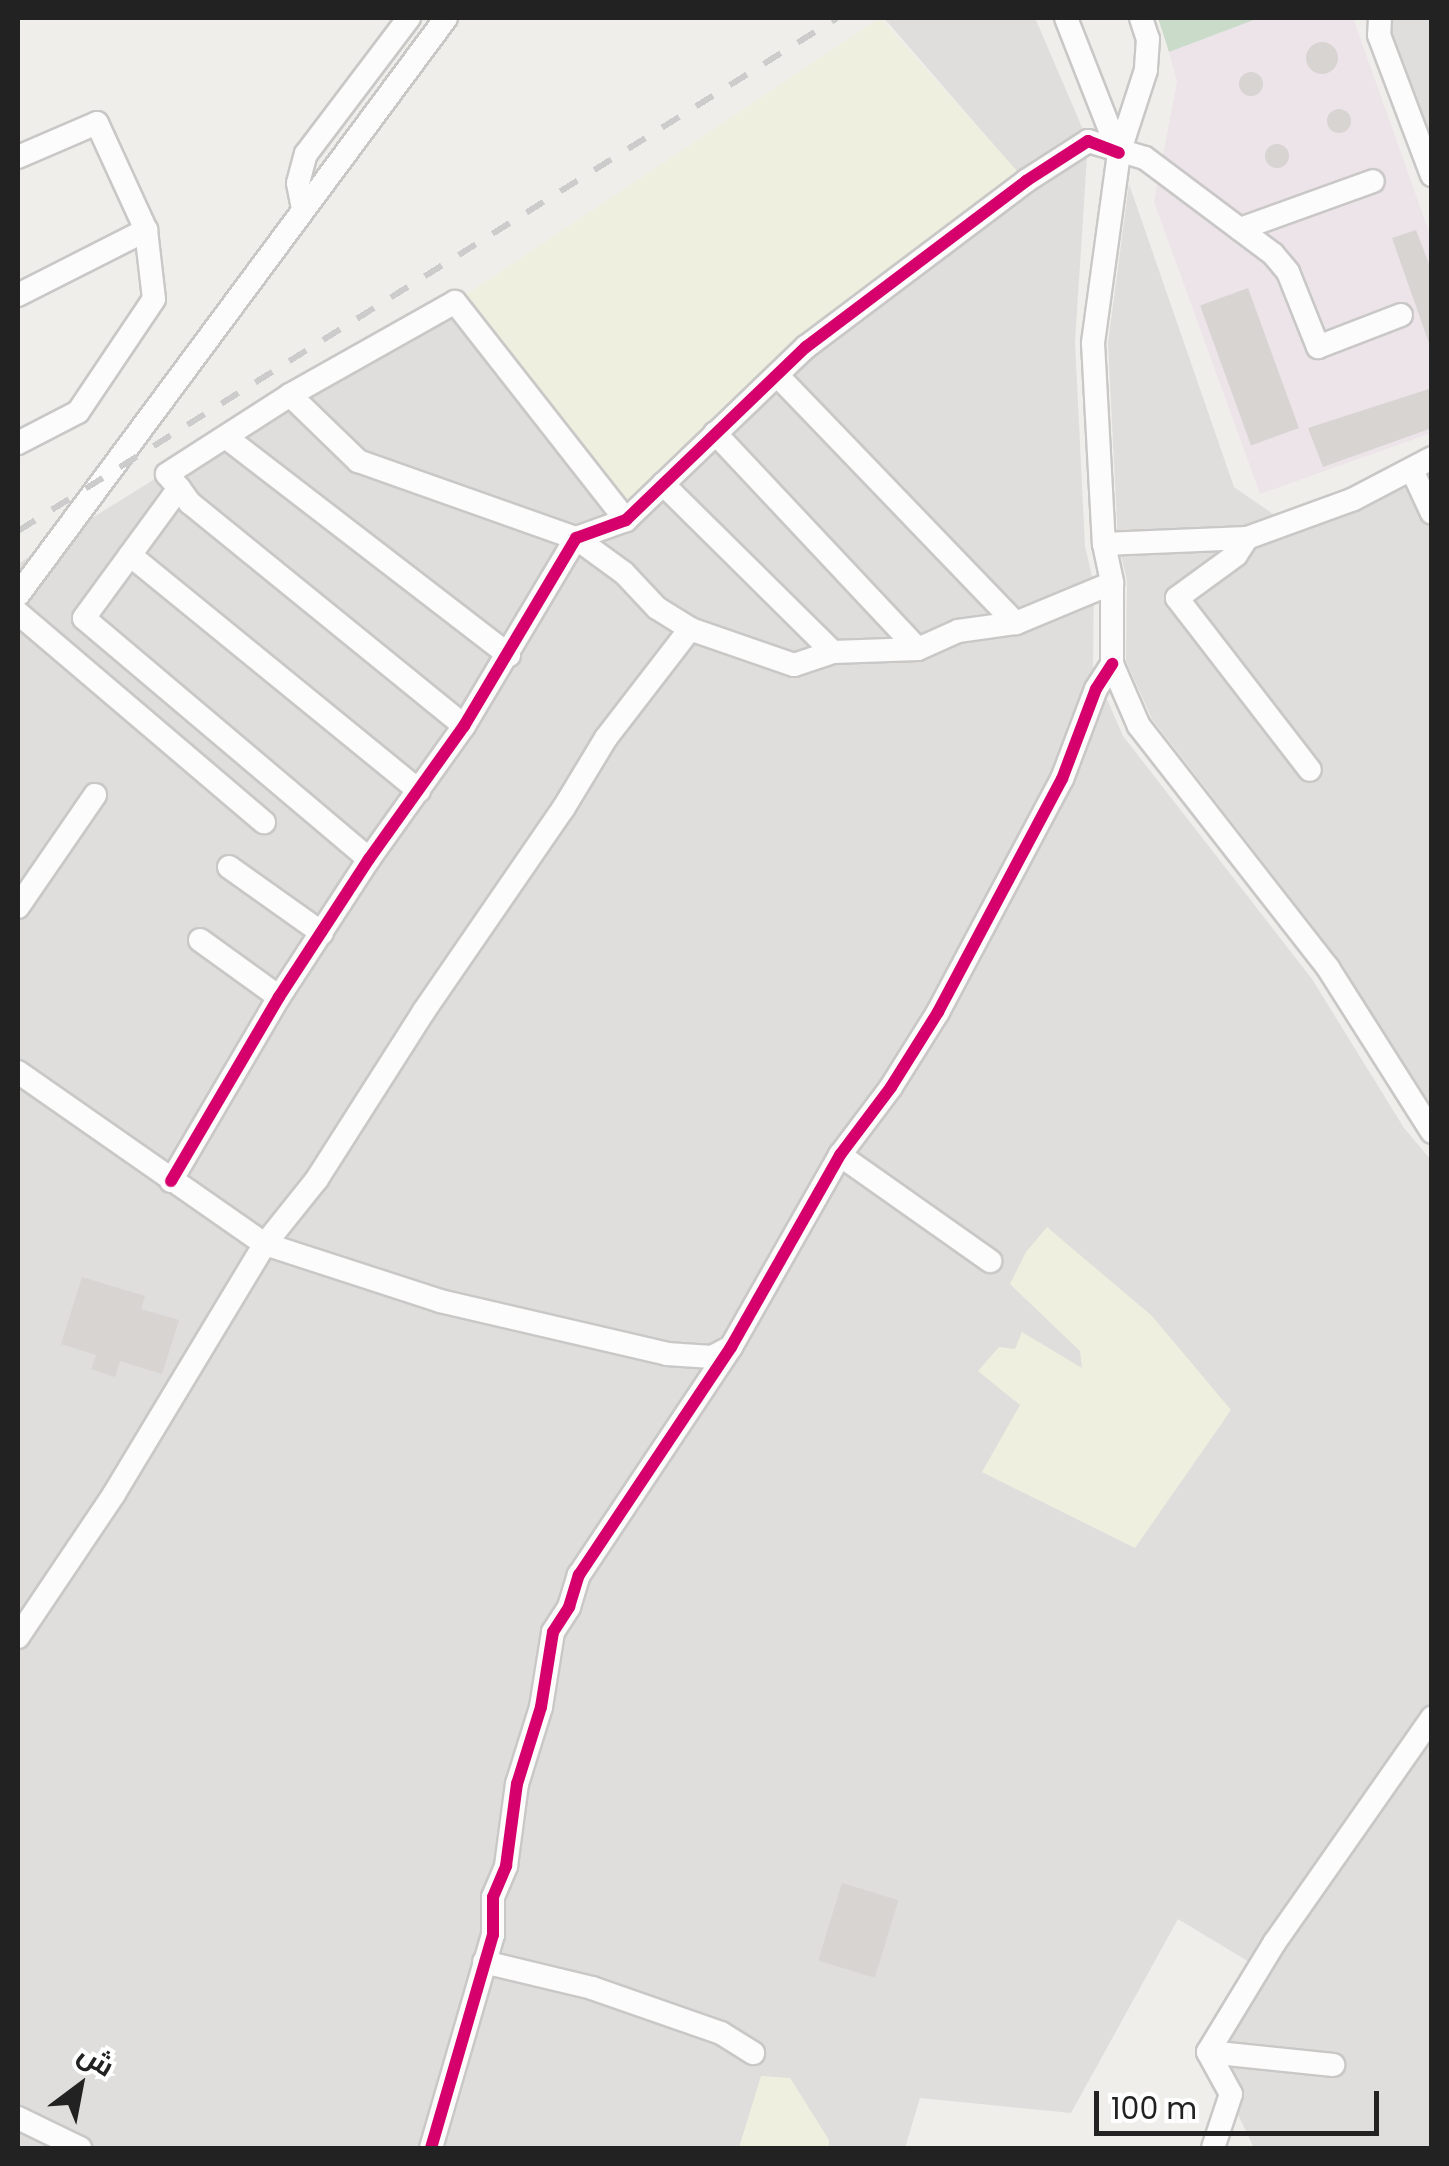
<!DOCTYPE html>
<meta charset="utf-8">
<style>
body{margin:0}
#map{position:relative;width:1449px;height:2166px;overflow:hidden;background:#f0eeeb;font-family:Poppins,Cairo,sans-serif}
div>[style]{position:absolute}
.residential>*{inset:0;background:#dfdedc}
.industrial>*{inset:0;background:#ede4e9}
.farmland>*{inset:0;background:#efefdf}
.cemetery>*{inset:0;background:#cadbca}
.building>*{inset:0;background:#d7d4d2;transform-origin:0 0}
.round{border-radius:50%}
.roads{filter:drop-shadow(2px 0 #c9c8c7) drop-shadow(-2px 0 #c9c8c7) drop-shadow(0 2px #c9c8c7) drop-shadow(0 -2px #c9c8c7)}
.minor>*{height:22px;margin:-11px;padding:0 11px;transform-origin:11px;border-radius:11px;background:#fdfcfc}
.rail>*{height:6px;margin-top:-3px;transform-origin:0;background:repeating-linear-gradient(90deg,#ccc 0 20px,transparent 0 40px)}
.cycleway>*{height:12px;margin:-6px;padding:0 6px;transform-origin:6px;border-radius:6px;background:#d6006c}
span{translate:-50% -50%;white-space:nowrap;text-align:center;line-height:1.15;-webkit-text-stroke:8px #fff;paint-order:stroke}
.frame{position:absolute;inset:0;border:20px solid #222;pointer-events:none}
.north{position:absolute;left:30px;top:2036px;width:100px;height:100px;-webkit-text-stroke:8px #fff;paint-order:stroke;rotate:32deg;font-size:28px;font-weight:700;line-height:40px;text-align:center;color:#222}
.north::after{content:'';display:block;margin:auto;width:35px;height:45px;background:#222;clip-path:polygon(50% 0,100% 100%,50% 72%,0 100%)}
.scale{position:absolute;left:1094px;top:2091px;width:285px;height:45px;box-sizing:border-box;border:5px solid #222;border-top:0;padding-left:12px;font-size:30px;line-height:35px;white-space:nowrap;color:#222;-webkit-text-stroke:8px #fff;paint-order:stroke}
</style>
<div id="map">
<div class="residential">
<div style="clip-path:polygon(884px 18px,1035px 18px,1088px 141px,1075px 342px,1085px 546px,1094px 585px,1093px 667px,1123px 736px,1312px 979px,1404px 1128px,1431px 1160px,1431px 2148px,1253px 2146px,1208px 2052px,1259px 1968px,1178px 1919px,1071px 2113px,920px 2098px,905px 2148px,828px 2148px,829px 2140px,762px 2076px,739px 2148px,18px 2148px,18px 564px,290px 395px,455px 302px,715px 433px,1026px 182px)"></div>
<div style="clip-path:polygon(1376px 18px,1431px 18px,1431px 175px)"></div>
<div style="clip-path:polygon(1129px 184px,1234px 487px,1286px 523px,1431px 458px,1432px 1099px,1428px 1104px,1339px 960px,1152px 719px,1126px 661px,1127px 581px,1118px 542px,1108px 343px)"></div>
</div>
<div class="industrial">
<div style="clip-path:polygon(1259px 18px,1353px 18px,1431px 237px,1431px 433px,1260px 494px,1154px 202px,1177px 82px,1169px 52px)"></div>
</div>
<div class="farmland">
<div style="clip-path:polygon(880px 18px,1026px 181px,806px 347px,626px 520px,455px 302px)"></div>
<div style="clip-path:polygon(1047px 1227px,1152px 1316px,1231px 1410px,1135px 1548px,982px 1472px,1020px 1405px,978px 1371px,999px 1347px,1015px 1349px,1022px 1332px,1082px 1368px,1080px 1351px,1010px 1284px,1026px 1252px)"></div>
<div style="clip-path:polygon(761px 2076px,790px 2078px,829px 2140px,828px 2148px,739px 2148px)"></div>
</div>
<div class="cemetery">
<div style="clip-path:polygon(1158px 18px,1259px 18px,1169px 52px)"></div>
</div>
<div class="building">
<div class="round" style="left:1306px;top:42px;width:32px;height:32px"></div>
<div class="round" style="left:1239px;top:72px;width:24px;height:24px"></div>
<div class="round" style="left:1327px;top:109px;width:24px;height:24px"></div>
<div class="round" style="left:1265px;top:144px;width:24px;height:24px"></div>
<div style="clip-path:polygon(1416px 230px,1432px 272px,1430px 346px,1392px 238px)"></div>
<div style="left:1248px;top:288px;width:149px;height:51px;rotate:70deg"></div>
<div style="clip-path:polygon(1432px 388px,1432px 428px,1323px 467px,1308px 428px)"></div>
<div style="clip-path:polygon(82px 1277px,145px 1296px,141px 1309px,179px 1320px,162px 1374px,120px 1361px,115px 1377px,91px 1369px,96px 1355px,61px 1344px)"></div>
<div style="left:842px;top:1883px;width:59px;height:81px;rotate:17deg"></div>
</div>
<div class="roads">
<div class="minor">
<div style="left:1066px;top:18px;width:145px;rotate:68.6deg"></div>
<div style="left:1141px;top:18px;width:22px;rotate:72deg"></div>
<div style="left:1148px;top:39px;width:31px;rotate:94deg"></div>
<div style="left:1146px;top:70px;width:87px;rotate:108deg"></div>
<div style="left:1119px;top:153px;width:192px;rotate:97.8deg"></div>
<div style="left:1093px;top:343px;width:201px;rotate:86.9deg"></div>
<div style="left:1104px;top:544px;width:40px;rotate:78deg"></div>
<div style="left:1112px;top:583px;width:81px;rotate:90deg"></div>
<div style="left:1112px;top:664px;width:68px;rotate:66.5deg"></div>
<div style="left:1139px;top:726px;width:307px;rotate:52deg"></div>
<div style="left:1328px;top:968px;width:194px;rotate:57.6deg"></div>
<div style="left:1380px;top:18px;width:17px;rotate:93deg"></div>
<div style="left:1379px;top:35px;width:150px;rotate:69.3deg"></div>
<div style="left:18px;top:157px;width:86px;rotate:-23.3deg"></div>
<div style="left:97px;top:123px;width:118px;rotate:65.4deg"></div>
<div style="left:146px;top:230px;width:69px;rotate:83.4deg"></div>
<div style="left:154px;top:299px;width:136px;rotate:123.9deg"></div>
<div style="left:78px;top:412px;width:68px;rotate:152.7deg"></div>
<div style="left:303px;top:209px;width:26px;rotate:-101deg"></div>
<div style="left:298px;top:183px;width:30px;rotate:-75deg"></div>
<div style="left:306px;top:154px;width:171px;rotate:-52.9deg"></div>
<div style="left:1240px;top:229px;width:141px;rotate:-19.8deg"></div>
<div style="left:18px;top:295px;width:144px;rotate:-26.9deg"></div>
<div style="left:777px;top:375px;width:344px;rotate:46.1deg"></div>
<div style="left:290px;top:395px;width:95px;rotate:44.1deg"></div>
<div style="left:358px;top:461px;width:231px;rotate:19.5deg"></div>
<div style="left:576px;top:538px;width:59px;rotate:36.1deg"></div>
<div style="left:624px;top:573px;width:48px;rotate:46.7deg"></div>
<div style="left:657px;top:608px;width:39px;rotate:32deg"></div>
<div style="left:690px;top:629px;width:110px;rotate:19.1deg"></div>
<div style="left:794px;top:665px;width:41px;rotate:-18.4deg"></div>
<div style="left:833px;top:652px;width:85px;rotate:-2deg"></div>
<div style="left:918px;top:649px;width:44px;rotate:-24.2deg"></div>
<div style="left:958px;top:631px;width:59px;rotate:-7.9deg"></div>
<div style="left:1016px;top:623px;width:104px;rotate:-22.6deg"></div>
<div style="left:715px;top:433px;width:296px;rotate:46.8deg"></div>
<div style="left:227px;top:438px;width:356px;rotate:37.6deg"></div>
<div style="left:1412px;top:470px;width:47px;rotate:65.1deg"></div>
<div style="left:663px;top:484px;width:239px;rotate:44.7deg"></div>
<div style="left:179px;top:488px;width:19px;rotate:54deg"></div>
<div style="left:190px;top:503px;width:353px;rotate:39.1deg"></div>
<div style="left:1247px;top:538px;width:20px;rotate:123deg"></div>
<div style="left:1236px;top:555px;width:73px;rotate:143.9deg"></div>
<div style="left:1177px;top:598px;width:217px;rotate:52.3deg"></div>
<div style="left:1104px;top:544px;width:143px;rotate:-2.4deg"></div>
<div style="left:1247px;top:538px;width:114px;rotate:-20deg"></div>
<div style="left:1354px;top:499px;width:88px;rotate:-27.7deg"></div>
<div style="left:130px;top:555px;width:373px;rotate:39.2deg"></div>
<div style="left:18px;top:595px;width:718px;rotate:-53.43deg"></div>
<div style="left:18px;top:613px;width:323px;rotate:40.4deg"></div>
<div style="left:369px;top:859px;width:373px;rotate:-139.8deg"></div>
<div style="left:84px;top:618px;width:161px;rotate:-53.8deg"></div>
<div style="left:179px;top:488px;width:18px;rotate:-131deg"></div>
<div style="left:167px;top:474px;width:146px;rotate:-32.7deg"></div>
<div style="left:290px;top:395px;width:189px;rotate:-29.4deg"></div>
<div style="left:455px;top:302px;width:277px;rotate:51.9deg"></div>
<div style="left:229px;top:867px;width:114px;rotate:35.4deg"></div>
<div style="left:18px;top:907px;width:136px;rotate:-55.5deg"></div>
<div style="left:200px;top:940px;width:97px;rotate:35.8deg"></div>
<div style="left:18px;top:1072px;width:301px;rotate:34.9deg"></div>
<div style="left:265px;top:1244px;width:184px;rotate:18deg"></div>
<div style="left:440px;top:1301px;width:233px;rotate:13.1deg"></div>
<div style="left:667px;top:1354px;width:45px;rotate:3.8deg"></div>
<div style="left:712px;top:1357px;width:21px;rotate:-28deg"></div>
<div style="left:840px;top:1155px;width:184px;rotate:35.2deg"></div>
<div style="left:171px;top:1181px;width:213px;rotate:-59.6deg"></div>
<div style="left:279px;top:997px;width:165px;rotate:-56.9deg"></div>
<div style="left:369px;top:859px;width:163px;rotate:-54.5deg"></div>
<div style="left:464px;top:726px;width:219px;rotate:-59.2deg"></div>
<div style="left:576px;top:538px;width:53px;rotate:-19.8deg"></div>
<div style="left:626px;top:520px;width:250px;rotate:-43.9deg"></div>
<div style="left:806px;top:347px;width:276px;rotate:-37deg"></div>
<div style="left:1026px;top:181px;width:74px;rotate:-32.8deg"></div>
<div style="left:1088px;top:141px;width:59px;rotate:16.6deg"></div>
<div style="left:1145px;top:158px;width:160px;rotate:36.9deg"></div>
<div style="left:1273px;top:254px;width:23px;rotate:50deg"></div>
<div style="left:1288px;top:272px;width:81px;rotate:68.2deg"></div>
<div style="left:1318px;top:347px;width:89px;rotate:-21.1deg"></div>
<div style="left:18px;top:1637px;width:172px;rotate:-56.1deg"></div>
<div style="left:114px;top:1494px;width:292px;rotate:-58.9deg"></div>
<div style="left:265px;top:1244px;width:83px;rotate:-51.3deg"></div>
<div style="left:317px;top:1179px;width:199px;rotate:-57.5deg"></div>
<div style="left:424px;top:1011px;width:245px;rotate:-55.5deg"></div>
<div style="left:563px;top:809px;width:83px;rotate:-58.8deg"></div>
<div style="left:606px;top:738px;width:138px;rotate:-52.4deg"></div>
<div style="left:484px;top:1962px;width:111px;rotate:13.5deg"></div>
<div style="left:592px;top:1988px;width:137px;rotate:19.2deg"></div>
<div style="left:721px;top:2033px;width:38px;rotate:32deg"></div>
<div style="left:1208px;top:2052px;width:126px;rotate:5.9deg"></div>
<div style="left:18px;top:2118px;width:69px;rotate:25.8deg"></div>
<div style="left:431px;top:2148px;width:222px;rotate:-73.8deg"></div>
<div style="left:493px;top:1935px;width:38px;rotate:-90deg"></div>
<div style="left:493px;top:1897px;width:34px;rotate:-67deg"></div>
<div style="left:506px;top:1866px;width:83px;rotate:-82.4deg"></div>
<div style="left:517px;top:1784px;width:81px;rotate:-72.7deg"></div>
<div style="left:541px;top:1707px;width:76px;rotate:-80.9deg"></div>
<div style="left:553px;top:1632px;width:30px;rotate:-57deg"></div>
<div style="left:569px;top:1607px;width:34px;rotate:-73deg"></div>
<div style="left:579px;top:1575px;width:274px;rotate:-56.3deg"></div>
<div style="left:731px;top:1347px;width:221px;rotate:-60.4deg"></div>
<div style="left:840px;top:1155px;width:85px;rotate:-53.1deg"></div>
<div style="left:891px;top:1087px;width:89px;rotate:-57.9deg"></div>
<div style="left:938px;top:1012px;width:264px;rotate:-62deg"></div>
<div style="left:1062px;top:779px;width:96px;rotate:-69.3deg"></div>
<div style="left:1096px;top:689px;width:30px;rotate:-57deg"></div>
<div style="left:1213px;top:2148px;width:57px;rotate:-71.6deg"></div>
<div style="left:1231px;top:2094px;width:48px;rotate:-118.7deg"></div>
<div style="left:1208px;top:2052px;width:129px;rotate:-58.7deg"></div>
<div style="left:1275px;top:1942px;width:274px;rotate:-55deg"></div>
</div>
</div>
<div class="rail">
<div style="left:18px;top:531px;width:966px;rotate:-32.06deg"></div>
</div>
<div class="cycleway">
<div style="left:171px;top:1181px;width:213px;rotate:-59.6deg"></div>
<div style="left:279px;top:997px;width:165px;rotate:-56.9deg"></div>
<div style="left:369px;top:859px;width:163px;rotate:-54.5deg"></div>
<div style="left:464px;top:726px;width:219px;rotate:-59.2deg"></div>
<div style="left:576px;top:538px;width:53px;rotate:-19.8deg"></div>
<div style="left:626px;top:520px;width:250px;rotate:-43.9deg"></div>
<div style="left:806px;top:347px;width:276px;rotate:-37deg"></div>
<div style="left:1026px;top:181px;width:74px;rotate:-32.8deg"></div>
<div style="left:1088px;top:141px;width:33px;rotate:21deg"></div>
<div style="left:431px;top:2148px;width:222px;rotate:-73.8deg"></div>
<div style="left:493px;top:1935px;width:38px;rotate:-90deg"></div>
<div style="left:493px;top:1897px;width:34px;rotate:-67deg"></div>
<div style="left:506px;top:1866px;width:83px;rotate:-82.4deg"></div>
<div style="left:517px;top:1784px;width:81px;rotate:-72.7deg"></div>
<div style="left:541px;top:1707px;width:76px;rotate:-80.9deg"></div>
<div style="left:553px;top:1632px;width:30px;rotate:-57deg"></div>
<div style="left:569px;top:1607px;width:34px;rotate:-73deg"></div>
<div style="left:579px;top:1575px;width:274px;rotate:-56.3deg"></div>
<div style="left:731px;top:1347px;width:221px;rotate:-60.4deg"></div>
<div style="left:840px;top:1155px;width:85px;rotate:-53.1deg"></div>
<div style="left:891px;top:1087px;width:89px;rotate:-57.9deg"></div>
<div style="left:938px;top:1012px;width:264px;rotate:-62deg"></div>
<div style="left:1062px;top:779px;width:96px;rotate:-69.3deg"></div>
<div style="left:1096px;top:689px;width:30px;rotate:-57deg"></div>
</div>
<div class="frame"></div>
<div class="north">ش</div>
<div class="scale">100 m</div>
</div>
